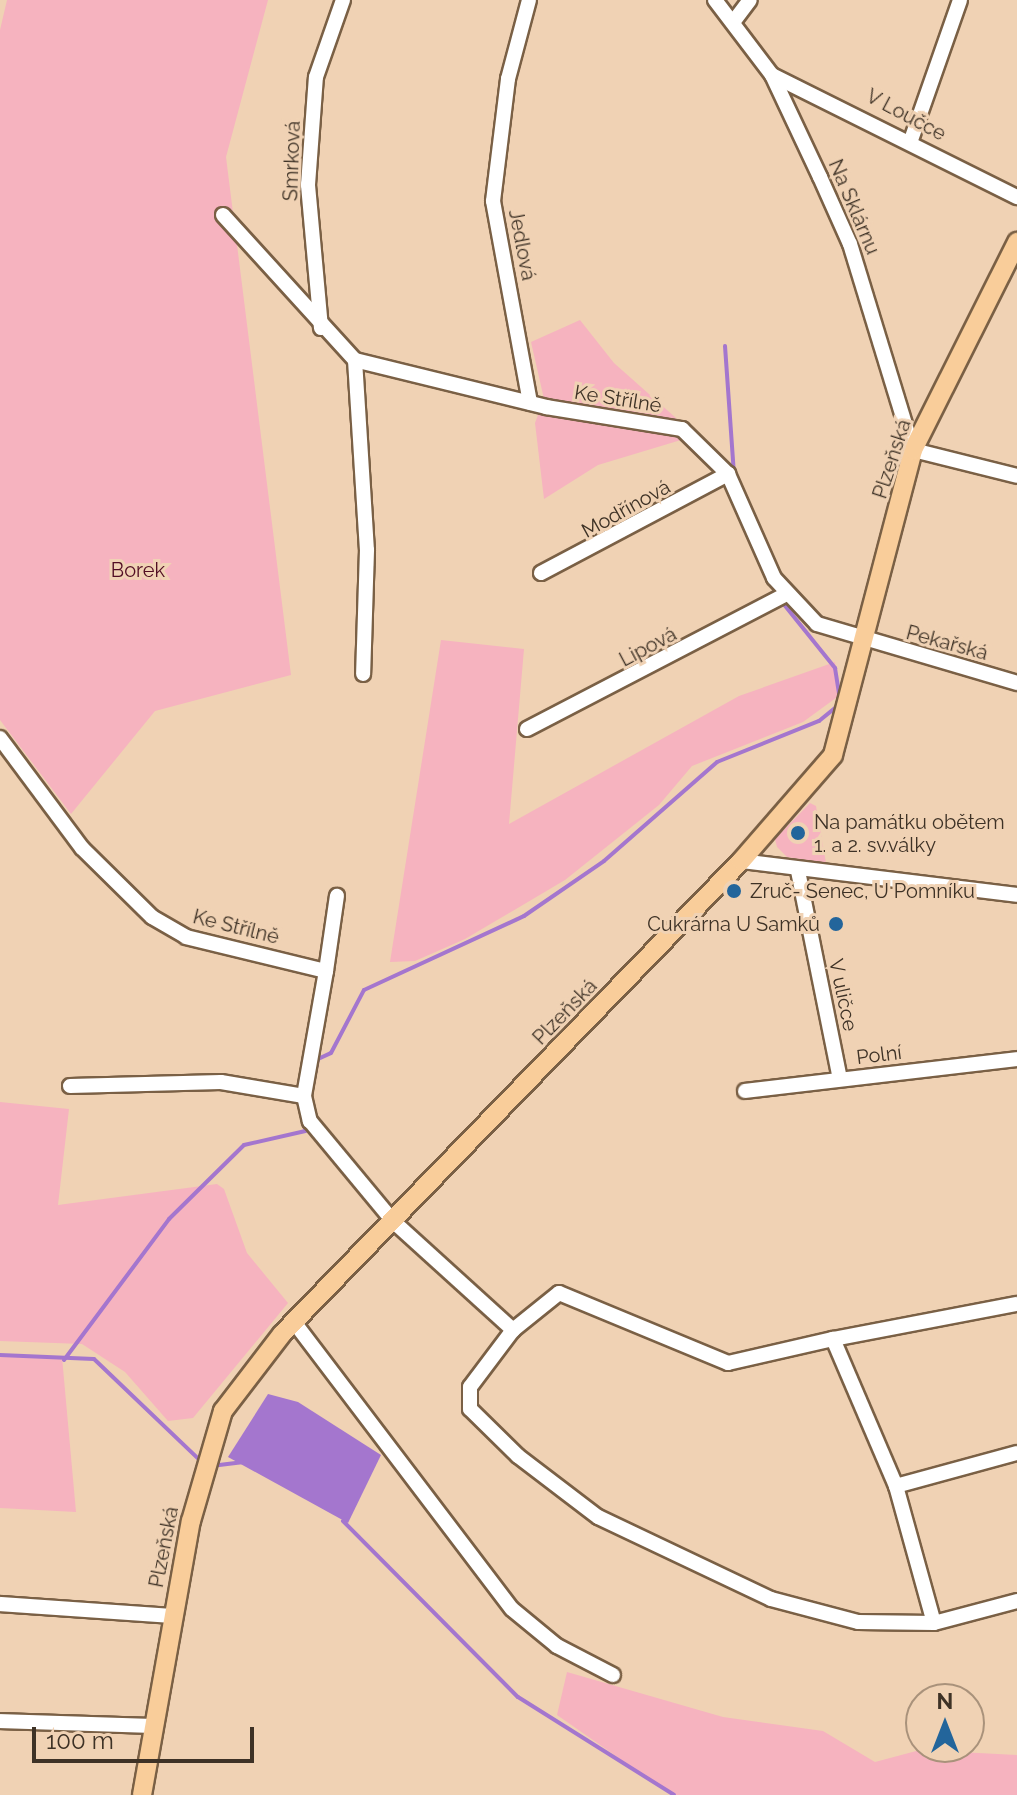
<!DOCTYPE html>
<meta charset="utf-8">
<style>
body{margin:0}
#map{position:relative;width:1017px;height:1795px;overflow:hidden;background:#f0d2b4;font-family:Raleway,sans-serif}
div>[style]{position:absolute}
.green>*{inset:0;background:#f6b3bf}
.water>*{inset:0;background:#a476ce}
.stream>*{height:4px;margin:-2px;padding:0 2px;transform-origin:2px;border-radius:2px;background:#a476ce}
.roads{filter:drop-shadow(2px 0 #7a6045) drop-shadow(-2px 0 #7a6045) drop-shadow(0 2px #7a6045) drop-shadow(0 -2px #7a6045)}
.minor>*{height:14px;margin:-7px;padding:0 7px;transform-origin:7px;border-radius:7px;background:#fff}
.major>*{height:18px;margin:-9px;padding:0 9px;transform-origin:9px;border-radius:9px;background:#f9cd9a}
.dots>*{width:22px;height:22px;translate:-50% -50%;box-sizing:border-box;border:4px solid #f0d2b4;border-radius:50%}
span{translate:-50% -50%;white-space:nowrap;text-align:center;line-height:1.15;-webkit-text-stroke:6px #f0d2b4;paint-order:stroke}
.street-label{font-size:20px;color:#3e3226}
.park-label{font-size:20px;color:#510d23}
.poi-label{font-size:20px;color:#3e3226}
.left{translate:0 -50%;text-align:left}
.right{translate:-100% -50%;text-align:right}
.north{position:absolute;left:905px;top:1683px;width:80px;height:80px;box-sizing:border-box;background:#f0d2b4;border:2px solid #a9927b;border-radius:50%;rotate:0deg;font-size:22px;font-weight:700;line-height:32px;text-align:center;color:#3e3226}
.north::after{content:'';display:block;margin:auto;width:28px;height:36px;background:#23659b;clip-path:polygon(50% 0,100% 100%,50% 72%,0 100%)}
.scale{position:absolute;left:32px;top:1727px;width:222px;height:36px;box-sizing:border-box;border:4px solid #3e3226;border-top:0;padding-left:10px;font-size:24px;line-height:28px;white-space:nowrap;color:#3e3226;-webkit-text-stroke:6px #f0d2b4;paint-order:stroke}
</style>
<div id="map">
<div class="green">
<div style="clip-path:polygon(7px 0,268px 0,226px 157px,291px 675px,155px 711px,71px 814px,0 720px,0 30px)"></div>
<div style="clip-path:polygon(580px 320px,614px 363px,676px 418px,681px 440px,598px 465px,544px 499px,535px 423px,544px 399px,531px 342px)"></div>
<div style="clip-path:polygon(441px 640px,524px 649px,509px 824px,739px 696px,835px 662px,840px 695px,803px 722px,692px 766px,659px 805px,565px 880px,465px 939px,415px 961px,390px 962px)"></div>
<div style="clip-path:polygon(810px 803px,816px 806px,826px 863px,787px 857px,777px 847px,775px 839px)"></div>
<div style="clip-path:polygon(0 1102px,69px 1109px,58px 1205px,217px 1184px,224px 1189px,247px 1253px,288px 1303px,193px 1418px,168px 1421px,125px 1372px,82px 1344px,0 1341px)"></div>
<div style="clip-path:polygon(0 1354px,62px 1357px,76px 1512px,0 1508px)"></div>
<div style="clip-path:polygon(567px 1672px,723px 1717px,823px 1731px,875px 1762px,920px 1750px,1017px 1755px,1017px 1795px,672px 1795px,557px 1715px)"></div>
</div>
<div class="water">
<div style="clip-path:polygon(268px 1394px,298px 1402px,381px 1455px,348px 1523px,228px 1457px)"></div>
</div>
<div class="stream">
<div style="left:725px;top:346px;width:129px;rotate:86deg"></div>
<div style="left:731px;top:495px;width:110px;rotate:65.3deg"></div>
<div style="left:782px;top:602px;width:85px;rotate:51.2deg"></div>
<div style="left:835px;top:668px;width:30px;rotate:81deg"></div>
<div style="left:312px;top:1089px;width:31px;rotate:-79deg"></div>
<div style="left:318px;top:1059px;width:14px;rotate:-25deg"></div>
<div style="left:331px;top:1053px;width:71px;rotate:-62.4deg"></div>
<div style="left:364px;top:990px;width:176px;rotate:-24.8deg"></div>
<div style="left:524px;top:916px;width:97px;rotate:-34.5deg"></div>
<div style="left:604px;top:861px;width:150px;rotate:-41.2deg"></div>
<div style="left:717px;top:762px;width:110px;rotate:-21.9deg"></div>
<div style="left:819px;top:721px;width:26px;rotate:-39deg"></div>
<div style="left:0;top:1355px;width:94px;rotate:2.4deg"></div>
<div style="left:94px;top:1359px;width:151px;rotate:43.7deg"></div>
<div style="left:64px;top:1360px;width:176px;rotate:-53.3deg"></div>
<div style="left:169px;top:1219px;width:105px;rotate:-44.6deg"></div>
<div style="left:244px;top:1145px;width:63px;rotate:-12.9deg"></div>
<div style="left:305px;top:1131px;width:9px;rotate:-84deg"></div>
<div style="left:211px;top:1466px;width:31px;rotate:-7deg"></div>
<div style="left:343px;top:1521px;width:248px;rotate:45.2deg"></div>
<div style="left:518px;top:1697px;width:184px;rotate:32.1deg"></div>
</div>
<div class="roads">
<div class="minor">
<div style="left:529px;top:0;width:82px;rotate:104.9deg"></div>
<div style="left:508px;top:79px;width:123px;rotate:97deg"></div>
<div style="left:493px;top:201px;width:205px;rotate:79.6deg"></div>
<div style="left:715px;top:0;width:94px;rotate:52.8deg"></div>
<div style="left:772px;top:75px;width:113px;rotate:64.8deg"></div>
<div style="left:820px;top:177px;width:73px;rotate:65.9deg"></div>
<div style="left:850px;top:244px;width:215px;rotate:73deg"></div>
<div style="left:913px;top:450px;width:107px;rotate:14deg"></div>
<div style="left:734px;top:21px;width:26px;rotate:-53deg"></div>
<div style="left:772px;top:75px;width:274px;rotate:26.5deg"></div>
<div style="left:911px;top:140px;width:148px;rotate:-70.7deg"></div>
<div style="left:223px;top:215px;width:196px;rotate:47.7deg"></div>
<div style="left:355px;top:360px;width:197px;rotate:13.8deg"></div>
<div style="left:546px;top:407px;width:138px;rotate:9.2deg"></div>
<div style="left:682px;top:429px;width:64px;rotate:44.4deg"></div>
<div style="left:728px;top:474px;width:114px;rotate:66.1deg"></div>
<div style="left:774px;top:578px;width:63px;rotate:46.9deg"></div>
<div style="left:817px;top:624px;width:209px;rotate:16.4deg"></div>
<div style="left:321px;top:328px;width:144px;rotate:-95.2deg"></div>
<div style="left:308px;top:185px;width:108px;rotate:-85.8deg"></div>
<div style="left:316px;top:77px;width:82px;rotate:-70.7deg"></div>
<div style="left:355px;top:360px;width:190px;rotate:86.4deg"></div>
<div style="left:367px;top:550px;width:124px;rotate:91.8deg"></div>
<div style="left:541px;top:573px;width:212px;rotate:-27.9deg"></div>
<div style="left:527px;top:729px;width:292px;rotate:-27.5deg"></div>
<div style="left:0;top:738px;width:137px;rotate:53.3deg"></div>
<div style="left:82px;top:848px;width:98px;rotate:44.6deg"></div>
<div style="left:152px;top:917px;width:39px;rotate:30deg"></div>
<div style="left:186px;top:937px;width:144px;rotate:13.7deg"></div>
<div style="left:326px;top:971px;width:127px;rotate:100deg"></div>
<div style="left:304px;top:1096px;width:26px;rotate:77deg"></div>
<div style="left:310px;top:1121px;width:131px;rotate:50.3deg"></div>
<div style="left:394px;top:1222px;width:161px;rotate:42.2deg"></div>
<div style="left:741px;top:861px;width:278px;rotate:7deg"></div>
<div style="left:798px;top:871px;width:212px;rotate:78.6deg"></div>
<div style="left:326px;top:971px;width:76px;rotate:-81.7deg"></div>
<div style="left:70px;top:1086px;width:151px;rotate:-1.5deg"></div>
<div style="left:221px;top:1082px;width:84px;rotate:9.6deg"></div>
<div style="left:745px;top:1091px;width:274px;rotate:-6.7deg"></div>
<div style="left:559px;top:1293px;width:183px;rotate:22.5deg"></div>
<div style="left:728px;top:1363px;width:108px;rotate:-12.9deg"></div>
<div style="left:833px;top:1339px;width:160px;rotate:66.8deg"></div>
<div style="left:896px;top:1486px;width:142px;rotate:74.5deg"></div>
<div style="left:934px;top:1623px;width:76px;rotate:-179.2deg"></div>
<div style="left:858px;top:1622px;width:90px;rotate:-165.2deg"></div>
<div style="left:771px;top:1599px;width:191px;rotate:-154.6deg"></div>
<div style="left:598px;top:1517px;width:101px;rotate:-142.7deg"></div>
<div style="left:518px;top:1456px;width:67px;rotate:-135.6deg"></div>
<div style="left:470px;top:1409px;width:22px;rotate:-90deg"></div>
<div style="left:470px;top:1387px;width:71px;rotate:-53deg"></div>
<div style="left:513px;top:1330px;width:59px;rotate:-38.8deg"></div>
<div style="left:294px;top:1322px;width:360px;rotate:52.8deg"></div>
<div style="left:512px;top:1609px;width:58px;rotate:39.4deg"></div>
<div style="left:557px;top:1646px;width:63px;rotate:27.4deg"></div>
<div style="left:833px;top:1339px;width:187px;rotate:-10.8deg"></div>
<div style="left:896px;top:1486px;width:125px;rotate:-15.3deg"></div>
<div style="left:0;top:1604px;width:173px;rotate:4deg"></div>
<div style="left:934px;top:1623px;width:86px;rotate:-14.8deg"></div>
<div style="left:0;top:1721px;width:154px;rotate:1.9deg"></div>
</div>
<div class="major">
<div style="left:142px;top:1795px;width:278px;rotate:-79.9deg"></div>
<div style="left:191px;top:1521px;width:115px;rotate:-73.8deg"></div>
<div style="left:223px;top:1411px;width:97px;rotate:-52.5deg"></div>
<div style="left:282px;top:1334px;width:659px;rotate:-45.86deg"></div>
<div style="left:741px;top:861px;width:140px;rotate:-49deg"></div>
<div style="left:833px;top:755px;width:315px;rotate:-75.3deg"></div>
<div style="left:913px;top:450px;width:233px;rotate:-63.4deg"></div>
</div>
</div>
<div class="dots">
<div style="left:798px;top:833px;background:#23659b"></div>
<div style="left:734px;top:891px;background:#23659b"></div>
<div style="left:836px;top:924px;background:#23659b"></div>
</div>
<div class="street-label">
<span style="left:906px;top:115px;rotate:28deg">V Loučce</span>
<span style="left:292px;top:161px;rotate:-88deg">Smrková</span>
<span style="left:854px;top:207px;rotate:67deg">Na Sklárnu</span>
<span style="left:522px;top:245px;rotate:79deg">Jedlová</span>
<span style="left:618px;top:399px;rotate:9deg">Ke Střílně</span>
<span style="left:892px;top:459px;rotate:-72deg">Plzeňská</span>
<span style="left:626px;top:509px;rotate:-29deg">Modřínová</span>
<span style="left:947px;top:643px;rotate:15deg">Pekařská</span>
<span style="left:648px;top:647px;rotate:-28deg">Lipová</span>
<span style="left:236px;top:927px;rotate:14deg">Ke Střílně</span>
<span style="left:843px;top:995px;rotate:78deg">V uličce</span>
<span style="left:565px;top:1012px;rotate:-46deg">Plzeňská</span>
<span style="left:879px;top:1055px;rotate:-7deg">Polní</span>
<span style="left:164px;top:1547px;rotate:-79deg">Plzeňská</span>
</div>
<div class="park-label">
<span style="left:138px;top:570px">Borek</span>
</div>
<div class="poi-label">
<span class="left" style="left:814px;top:834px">Na památku obětem<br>1. a 2. sv.války</span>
<span class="left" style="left:750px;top:891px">Zruč- Senec, U Pomníku</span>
<span class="right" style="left:820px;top:924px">Cukrárna U Samků</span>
</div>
<div class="north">N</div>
<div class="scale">100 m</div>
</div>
